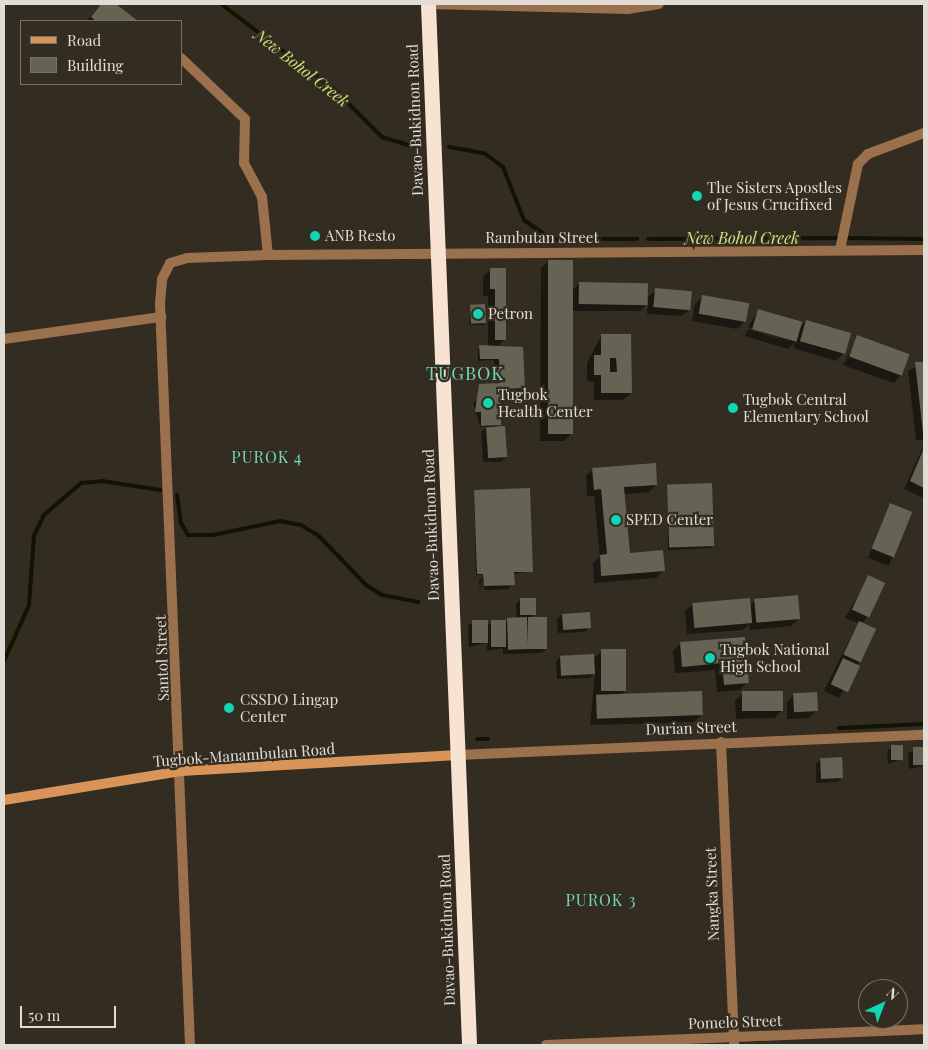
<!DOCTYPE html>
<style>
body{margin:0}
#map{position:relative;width:928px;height:1049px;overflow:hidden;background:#332c20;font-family:"Playfair Display",serif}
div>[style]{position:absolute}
.shadow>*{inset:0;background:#0007;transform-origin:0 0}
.stream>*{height:4px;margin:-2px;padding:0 2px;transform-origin:2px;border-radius:2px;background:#101400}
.building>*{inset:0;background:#656354;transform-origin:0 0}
.street>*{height:10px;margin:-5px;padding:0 5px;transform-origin:5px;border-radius:5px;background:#9b704c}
.secondary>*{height:10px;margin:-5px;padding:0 5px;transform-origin:5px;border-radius:5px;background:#d99559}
.highway>*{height:15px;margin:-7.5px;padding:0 7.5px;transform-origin:7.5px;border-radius:7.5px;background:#f8e2d1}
.dots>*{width:14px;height:14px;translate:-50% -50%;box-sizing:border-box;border:2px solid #332c20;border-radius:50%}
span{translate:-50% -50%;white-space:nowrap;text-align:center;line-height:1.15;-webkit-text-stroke:4.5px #332c20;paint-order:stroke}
.street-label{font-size:15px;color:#e1dcd5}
.poi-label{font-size:15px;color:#e1dcd5}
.left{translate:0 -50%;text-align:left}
.water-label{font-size:16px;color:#cee47a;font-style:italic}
.neighbourhood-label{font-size:16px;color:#72d5bd;letter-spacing:1px}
.quarter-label{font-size:18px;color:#72d5bd;letter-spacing:1px}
.frame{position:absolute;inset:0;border:5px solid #e1dcd5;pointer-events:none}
.legend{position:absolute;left:20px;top:20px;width:162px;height:65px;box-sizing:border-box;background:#332c20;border:1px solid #797268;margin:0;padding:6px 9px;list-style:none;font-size:15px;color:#e1dcd5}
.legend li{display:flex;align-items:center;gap:10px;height:25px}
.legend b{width:25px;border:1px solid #797268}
.north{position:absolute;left:858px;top:979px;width:50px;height:50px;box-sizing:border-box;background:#332c20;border:1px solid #797268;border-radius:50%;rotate:43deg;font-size:14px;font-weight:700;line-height:20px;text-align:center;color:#e1dcd5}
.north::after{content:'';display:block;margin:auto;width:18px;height:22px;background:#11d5b4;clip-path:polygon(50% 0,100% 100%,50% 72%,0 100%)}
.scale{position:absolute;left:20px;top:1006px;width:96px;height:22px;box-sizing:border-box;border:2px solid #e1dcd5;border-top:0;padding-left:6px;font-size:15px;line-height:18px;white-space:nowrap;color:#e1dcd5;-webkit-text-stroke:4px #332c20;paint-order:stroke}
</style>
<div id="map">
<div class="shadow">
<div style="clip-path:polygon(101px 4px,114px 4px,136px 21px,87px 21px)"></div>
<div style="clip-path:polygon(549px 261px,571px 292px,579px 284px,647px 298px,656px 290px,690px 309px,682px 316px,647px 314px,648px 303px,640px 311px,571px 311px,571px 434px,564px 441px,540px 441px,541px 268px)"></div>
<div style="clip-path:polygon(490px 270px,504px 270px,504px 340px,496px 348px,524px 388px,519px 393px,499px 393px,497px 427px,506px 457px,501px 462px,483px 462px,481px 432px,487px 427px,480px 427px,473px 402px,479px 400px,480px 385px,495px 384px,494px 360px,478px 361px,478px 349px,488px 346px,488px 296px,483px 296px,483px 277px)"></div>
<div style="clip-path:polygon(702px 297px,745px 321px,737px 329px,692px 321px,695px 304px)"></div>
<div style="clip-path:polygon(471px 306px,485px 322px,483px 325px,469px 325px)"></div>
<div style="clip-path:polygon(759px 310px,799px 328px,806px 321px,849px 334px,843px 354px,836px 361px,793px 348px,795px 342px,788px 349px,745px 336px,748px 329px,792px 343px,748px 327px)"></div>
<div style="clip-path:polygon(601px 336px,630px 336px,631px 393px,623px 400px,594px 400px,594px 382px,587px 381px,587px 363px)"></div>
<div style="clip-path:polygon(858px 337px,901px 375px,894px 383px,843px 365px)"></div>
<div style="clip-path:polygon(924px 363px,924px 440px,916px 440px,908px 371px)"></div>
<div style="clip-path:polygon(924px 445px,924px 498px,904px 489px)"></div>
<div style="clip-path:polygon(593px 469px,656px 485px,649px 492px,624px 494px,629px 554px,663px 571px,656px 578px,594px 583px,593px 563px,600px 557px,594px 496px,587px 496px,586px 476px)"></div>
<div style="clip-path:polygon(668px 486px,713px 546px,711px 548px,668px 550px)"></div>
<div style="clip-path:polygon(474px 491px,532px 571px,513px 574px,509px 589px,485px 590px,482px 578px,480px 590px,479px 580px,484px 575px,476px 575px)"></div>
<div style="left:890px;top:504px;width:22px;height:58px;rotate:22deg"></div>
<div style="clip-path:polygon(869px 577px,868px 617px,861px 624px,859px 662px,839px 698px,824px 691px,858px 623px,845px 618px)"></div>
<div style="clip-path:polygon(521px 599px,535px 614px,530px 618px,547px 648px,542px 653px,503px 654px,503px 648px,487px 651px,487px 643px,469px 647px,468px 626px,473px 622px,487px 625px,517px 619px,516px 604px)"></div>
<div style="clip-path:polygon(755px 600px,799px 619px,791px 626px,750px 630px,749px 624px,743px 630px,687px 634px,685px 611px,693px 604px,749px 606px)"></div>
<div style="clip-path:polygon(562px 614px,589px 627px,585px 632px,558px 633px,557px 619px)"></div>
<div style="clip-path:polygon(744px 638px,747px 682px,740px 690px,717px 692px,715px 670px,675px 673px,673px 651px,681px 643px)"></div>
<div style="clip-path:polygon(602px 651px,626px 690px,621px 695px,702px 714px,694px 722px,590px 725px,595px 673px,589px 678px,557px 679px,556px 661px,561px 657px,593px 659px)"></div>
<div style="clip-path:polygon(743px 694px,782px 710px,775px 718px,736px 719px,735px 701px)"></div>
<div style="clip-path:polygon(794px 694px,816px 711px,809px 718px,787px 719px,787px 702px)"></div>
<div style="clip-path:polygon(892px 747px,902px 759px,888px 764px,887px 751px)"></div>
<div style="clip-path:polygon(924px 748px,924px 766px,909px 769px,908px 753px)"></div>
<div style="clip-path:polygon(820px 760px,842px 778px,837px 782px,816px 783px,816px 764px)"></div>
</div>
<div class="stream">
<div style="left:221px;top:4px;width:144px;rotate:37.1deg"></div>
<div style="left:336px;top:91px;width:65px;rotate:45deg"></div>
<div style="left:382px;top:137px;width:27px;rotate:17deg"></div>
<div style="left:449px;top:147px;width:36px;rotate:10deg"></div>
<div style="left:484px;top:153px;width:24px;rotate:36deg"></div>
<div style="left:503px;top:167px;width:57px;rotate:68.4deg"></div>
<div style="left:524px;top:220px;width:33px;rotate:35deg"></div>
<div style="left:551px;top:239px;width:86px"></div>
<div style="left:846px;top:238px;width:78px;rotate:0.7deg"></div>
<div style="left:648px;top:239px;width:188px;rotate:-0.3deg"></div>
<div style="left:177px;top:495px;width:28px;rotate:82deg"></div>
<div style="left:181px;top:523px;width:14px;rotate:60deg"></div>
<div style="left:188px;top:535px;width:25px"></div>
<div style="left:213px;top:535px;width:68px;rotate:-11.8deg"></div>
<div style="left:280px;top:521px;width:21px;rotate:11deg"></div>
<div style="left:301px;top:525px;width:22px;rotate:32deg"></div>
<div style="left:320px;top:537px;width:66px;rotate:46.2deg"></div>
<div style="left:366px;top:585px;width:19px;rotate:32deg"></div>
<div style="left:382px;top:595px;width:37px;rotate:11deg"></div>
<div style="left:4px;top:661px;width:61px;rotate:-65.9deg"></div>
<div style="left:29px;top:605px;width:69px;rotate:-85.9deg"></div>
<div style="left:34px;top:536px;width:23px;rotate:-65deg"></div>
<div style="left:44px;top:515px;width:49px;rotate:-40.9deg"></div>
<div style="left:81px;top:483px;width:21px;rotate:-5deg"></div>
<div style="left:102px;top:481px;width:59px;rotate:8.8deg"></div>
<div style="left:839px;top:728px;width:85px;rotate:-2.7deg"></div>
<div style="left:477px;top:739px;width:11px"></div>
</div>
<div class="building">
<div style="clip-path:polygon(101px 4px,116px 4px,138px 21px,96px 21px,91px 17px)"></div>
<div style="left:548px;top:260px;width:25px;height:174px"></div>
<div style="clip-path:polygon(490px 268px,506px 268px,506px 340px,495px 340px,495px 289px,490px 289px)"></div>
<div style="left:579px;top:282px;width:69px;height:22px;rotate:1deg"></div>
<div style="left:655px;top:288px;width:37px;height:19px;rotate:5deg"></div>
<div style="left:702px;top:295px;width:48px;height:19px;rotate:10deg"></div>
<div style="left:485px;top:304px;width:19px;height:15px;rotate:87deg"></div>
<div style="left:758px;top:309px;width:46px;height:21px;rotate:16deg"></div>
<div style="left:806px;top:320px;width:47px;height:22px;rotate:16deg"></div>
<div style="clip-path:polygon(evenodd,601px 334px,631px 334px,632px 393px,601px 393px,601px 375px,594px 375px,594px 355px,601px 355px,601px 334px,610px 358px,616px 358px,617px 372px,610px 372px,610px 358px)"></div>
<div style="left:857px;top:335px;width:56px;height:23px;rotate:20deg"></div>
<div style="clip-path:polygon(479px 345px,523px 347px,525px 388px,500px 389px,501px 425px,481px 426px,481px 412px,475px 412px,479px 384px,500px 383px,499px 359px,480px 359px)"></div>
<div style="clip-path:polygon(915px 362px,924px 362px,924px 433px,923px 433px)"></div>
<div style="left:505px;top:426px;width:31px;height:19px;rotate:86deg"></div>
<div style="clip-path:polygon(924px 448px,924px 488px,910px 481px)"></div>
<div style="clip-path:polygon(656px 463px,657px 485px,624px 487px,630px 553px,663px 550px,665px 571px,601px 576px,600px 555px,607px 554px,601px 489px,594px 490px,592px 468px)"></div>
<div style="left:712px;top:483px;width:63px;height:45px;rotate:88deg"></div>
<div style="clip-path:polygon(530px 488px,533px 572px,514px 572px,515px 585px,484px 586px,483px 574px,477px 574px,474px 490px)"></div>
<div style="left:890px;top:503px;width:24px;height:49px;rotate:22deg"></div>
<div style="left:868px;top:575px;width:19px;height:38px;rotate:25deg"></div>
<div style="left:798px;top:595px;width:24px;height:44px;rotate:85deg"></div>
<div style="left:520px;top:598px;width:16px;height:17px"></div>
<div style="left:750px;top:598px;width:25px;height:58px;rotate:85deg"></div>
<div style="left:590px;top:612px;width:16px;height:28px;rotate:86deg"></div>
<div style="left:527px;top:617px;width:32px;height:20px;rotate:88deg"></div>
<div style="left:528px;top:617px;width:19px;height:32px"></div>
<div style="left:472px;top:620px;width:16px;height:23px"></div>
<div style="left:491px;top:620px;width:15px;height:27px"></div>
<div style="left:859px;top:621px;width:19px;height:37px;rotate:25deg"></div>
<div style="clip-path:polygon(745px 637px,749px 683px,724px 685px,722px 663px,682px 667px,680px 642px)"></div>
<div style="left:601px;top:649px;width:25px;height:42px"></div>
<div style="left:594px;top:654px;width:20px;height:34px;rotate:87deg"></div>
<div style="left:843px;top:658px;width:19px;height:29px;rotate:25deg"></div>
<div style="left:702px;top:691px;width:24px;height:106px;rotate:88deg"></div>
<div style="left:783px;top:691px;width:20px;height:41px;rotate:90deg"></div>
<div style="left:817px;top:692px;width:19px;height:24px;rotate:87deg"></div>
<div style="left:891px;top:745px;width:12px;height:15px"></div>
<div style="left:913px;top:747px;width:11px;height:18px"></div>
<div style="left:842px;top:757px;width:21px;height:22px;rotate:87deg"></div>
</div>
<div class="street">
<div style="left:428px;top:4px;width:200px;rotate:1.4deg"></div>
<div style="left:628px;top:9px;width:31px;rotate:-9deg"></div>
<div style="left:181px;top:58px;width:88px;rotate:43.6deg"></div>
<div style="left:245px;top:119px;width:44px;rotate:91.3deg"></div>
<div style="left:244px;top:163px;width:38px;rotate:62deg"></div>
<div style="left:262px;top:197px;width:58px;rotate:84.1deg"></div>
<div style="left:840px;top:250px;width:88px;rotate:-78.2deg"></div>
<div style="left:858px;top:164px;width:14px;rotate:-45deg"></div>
<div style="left:868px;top:154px;width:60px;rotate:-20.6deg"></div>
<div style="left:4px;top:339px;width:159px;rotate:-8deg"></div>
<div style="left:721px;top:742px;width:303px;rotate:87.5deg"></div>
<div style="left:458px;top:755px;width:466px;rotate:-2.5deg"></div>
<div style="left:190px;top:1045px;width:743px;rotate:-92.32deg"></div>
<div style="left:160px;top:303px;width:24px;rotate:-85deg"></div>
<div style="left:162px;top:279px;width:18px;rotate:-63deg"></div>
<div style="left:170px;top:263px;width:18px;rotate:-16deg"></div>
<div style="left:187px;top:258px;width:81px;rotate:-2.1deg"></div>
<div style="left:268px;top:255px;width:656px;rotate:-0.44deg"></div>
<div style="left:546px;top:1045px;width:378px;rotate:-2.4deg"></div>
</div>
<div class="secondary">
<div style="left:4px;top:800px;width:179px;rotate:-9.3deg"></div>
<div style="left:181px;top:771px;width:277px;rotate:-3.3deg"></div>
</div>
<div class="highway">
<div style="left:428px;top:4px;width:1042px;rotate:87.74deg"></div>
</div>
<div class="dots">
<div style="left:697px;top:196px;background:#11d5b4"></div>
<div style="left:315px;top:236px;background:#11d5b4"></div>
<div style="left:478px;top:314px;background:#11d5b4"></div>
<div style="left:488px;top:403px;background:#11d5b4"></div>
<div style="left:733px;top:408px;background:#11d5b4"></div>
<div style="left:616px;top:520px;background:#11d5b4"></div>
<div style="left:710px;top:658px;background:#11d5b4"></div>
<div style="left:229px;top:708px;background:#11d5b4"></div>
</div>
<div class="street-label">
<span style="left:415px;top:120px;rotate:-92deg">Davao-Bukidnon Road</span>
<span style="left:542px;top:238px">Rambutan Street</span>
<span style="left:431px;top:525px;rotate:-92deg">Davao-Bukidnon Road</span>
<span style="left:162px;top:658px;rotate:-92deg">Santol Street</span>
<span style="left:691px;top:728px;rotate:-2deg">Durian Street</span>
<span style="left:244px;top:755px;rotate:-4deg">Tugbok-Manambulan Road</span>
<span style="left:712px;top:894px;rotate:-92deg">Nangka Street</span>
<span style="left:447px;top:930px;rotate:-92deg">Davao-Bukidnon Road</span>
<span style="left:735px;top:1022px;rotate:-2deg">Pomelo Street</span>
</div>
<div class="poi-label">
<span class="left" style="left:707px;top:196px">The Sisters Apostles<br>of Jesus Crucifixed</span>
<span class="left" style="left:325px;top:236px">ANB Resto</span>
<span class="left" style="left:488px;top:314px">Petron</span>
<span class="left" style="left:498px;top:403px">Tugbok<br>Health Center</span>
<span class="left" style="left:743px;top:408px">Tugbok Central<br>Elementary School</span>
<span class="left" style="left:626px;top:520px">SPED Center</span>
<span class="left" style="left:720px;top:658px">Tugbok National<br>High School</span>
<span class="left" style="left:240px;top:708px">CSSDO Lingap<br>Center</span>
</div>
<div class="water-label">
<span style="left:302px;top:68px;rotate:38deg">New Bohol Creek</span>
<span style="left:742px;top:238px">New Bohol Creek</span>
</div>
<div class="neighbourhood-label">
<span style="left:267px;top:457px">PUROK 4</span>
<span style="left:601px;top:900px">PUROK 3</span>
</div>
<div class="quarter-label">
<span style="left:465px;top:373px">TUGBOK</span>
</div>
<div class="frame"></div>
<ul class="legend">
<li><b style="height:6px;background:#d99559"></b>Road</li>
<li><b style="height:14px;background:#656354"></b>Building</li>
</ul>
<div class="north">N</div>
<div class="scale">50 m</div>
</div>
